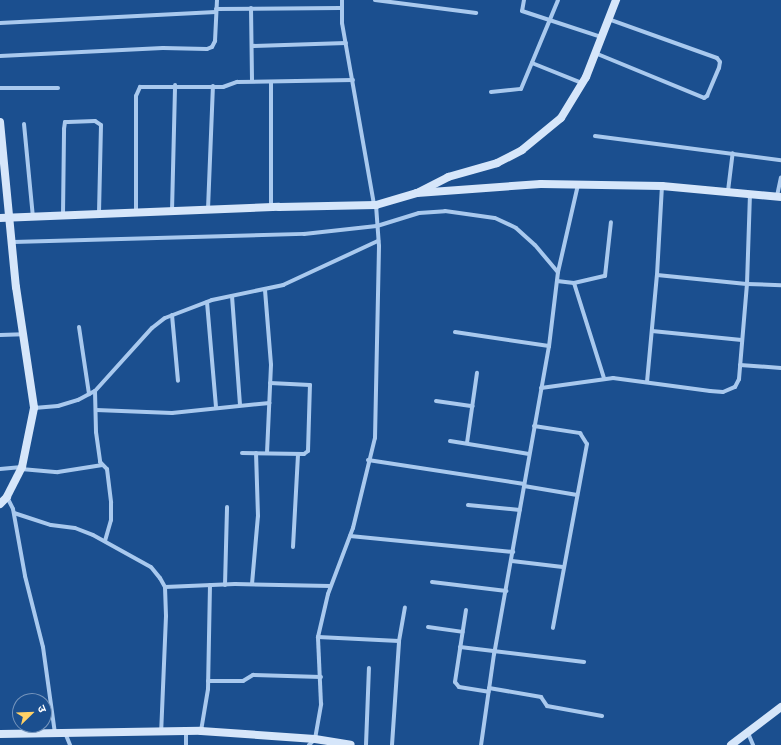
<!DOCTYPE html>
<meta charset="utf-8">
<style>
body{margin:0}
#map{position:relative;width:781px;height:745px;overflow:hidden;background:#1b4f8f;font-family:Montserrat,"Noto Sans Devanagari",sans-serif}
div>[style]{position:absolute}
.street>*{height:4px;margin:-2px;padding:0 2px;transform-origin:2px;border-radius:2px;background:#a9c9ee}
.secondary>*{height:8px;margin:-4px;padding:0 4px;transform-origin:4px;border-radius:4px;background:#d6e6fa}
span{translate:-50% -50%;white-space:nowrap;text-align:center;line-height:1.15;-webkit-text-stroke:3px #1b4f8f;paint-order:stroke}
.north{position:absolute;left:12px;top:693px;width:40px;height:40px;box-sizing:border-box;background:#1b4f8f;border:1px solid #7695bc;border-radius:50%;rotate:67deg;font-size:11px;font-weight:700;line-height:16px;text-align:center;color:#fff}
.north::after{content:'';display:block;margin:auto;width:14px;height:18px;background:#ffd166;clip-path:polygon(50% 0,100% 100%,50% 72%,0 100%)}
</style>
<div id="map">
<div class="street">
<div style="left:342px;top:0;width:23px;rotate:90deg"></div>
<div style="left:342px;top:23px;width:185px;rotate:80deg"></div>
<div style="left:375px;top:0;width:102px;rotate:7.3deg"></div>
<div style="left:524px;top:0;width:11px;rotate:100deg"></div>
<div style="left:522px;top:11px;width:83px;rotate:18.2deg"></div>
<div style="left:251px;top:8px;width:73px;rotate:89.2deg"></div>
<div style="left:216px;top:9px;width:124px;rotate:-0.5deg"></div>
<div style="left:0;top:23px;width:216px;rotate:-2.9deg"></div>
<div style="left:252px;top:46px;width:94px;rotate:-1.8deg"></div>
<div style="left:595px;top:53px;width:118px;rotate:22.4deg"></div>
<div style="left:704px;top:98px;width:4px;rotate:-34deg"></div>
<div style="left:707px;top:96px;width:30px;rotate:-67deg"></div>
<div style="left:719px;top:68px;width:6px;rotate:-81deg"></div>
<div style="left:720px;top:62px;width:5px;rotate:-127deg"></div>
<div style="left:717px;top:58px;width:116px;rotate:-160.3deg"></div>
<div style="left:0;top:56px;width:163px;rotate:-2.8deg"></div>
<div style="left:163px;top:48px;width:44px;rotate:1.3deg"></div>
<div style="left:207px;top:49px;width:5px;rotate:-22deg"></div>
<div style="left:212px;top:47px;width:7px;rotate:-63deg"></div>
<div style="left:215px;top:41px;width:41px;rotate:-87.2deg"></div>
<div style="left:532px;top:63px;width:54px;rotate:21.8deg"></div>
<div style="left:0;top:88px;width:58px"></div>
<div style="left:491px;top:92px;width:30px;rotate:-6deg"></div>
<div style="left:521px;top:89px;width:96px;rotate:-67.4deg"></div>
<div style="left:24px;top:124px;width:93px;rotate:84.5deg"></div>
<div style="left:595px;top:136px;width:188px;rotate:7.4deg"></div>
<div style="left:728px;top:191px;width:38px;rotate:-83deg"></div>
<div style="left:777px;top:196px;width:19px;rotate:-78deg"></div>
<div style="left:271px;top:207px;width:125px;rotate:-90deg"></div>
<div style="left:208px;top:209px;width:123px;rotate:-87.7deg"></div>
<div style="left:172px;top:211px;width:126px;rotate:-88.6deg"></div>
<div style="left:136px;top:213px;width:117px;rotate:-90deg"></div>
<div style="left:136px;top:96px;width:10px;rotate:-66deg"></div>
<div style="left:140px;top:87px;width:83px"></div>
<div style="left:223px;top:87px;width:15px;rotate:-20deg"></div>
<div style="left:237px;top:82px;width:116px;rotate:-1deg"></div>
<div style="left:63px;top:215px;width:86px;rotate:-89.3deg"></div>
<div style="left:64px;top:129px;width:7px;rotate:-82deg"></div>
<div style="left:65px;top:122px;width:3px"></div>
<div style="left:68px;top:122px;width:27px;rotate:-2deg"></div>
<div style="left:95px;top:121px;width:7px;rotate:34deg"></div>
<div style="left:101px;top:125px;width:89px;rotate:91.3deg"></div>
<div style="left:13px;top:242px;width:291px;rotate:-1.6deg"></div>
<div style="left:304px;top:234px;width:73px;rotate:-6.3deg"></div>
<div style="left:377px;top:226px;width:44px;rotate:-17.2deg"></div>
<div style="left:419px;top:213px;width:26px;rotate:-4deg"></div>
<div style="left:445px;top:211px;width:50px;rotate:8deg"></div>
<div style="left:495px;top:218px;width:23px;rotate:25deg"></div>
<div style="left:516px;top:228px;width:25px;rotate:42deg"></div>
<div style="left:535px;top:245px;width:35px;rotate:50deg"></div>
<div style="left:558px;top:272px;width:75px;rotate:96.9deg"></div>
<div style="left:549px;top:346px;width:313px;rotate:100.1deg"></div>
<div style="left:494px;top:654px;width:92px;rotate:98.1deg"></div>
<div style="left:558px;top:272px;width:89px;rotate:-77.1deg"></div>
<div style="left:657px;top:275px;width:89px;rotate:-86.8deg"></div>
<div style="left:557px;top:281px;width:17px;rotate:7deg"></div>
<div style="left:574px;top:283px;width:100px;rotate:72.5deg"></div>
<div style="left:574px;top:283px;width:32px;rotate:-13deg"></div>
<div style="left:605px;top:276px;width:54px;rotate:-83.7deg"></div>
<div style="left:265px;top:290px;width:75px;rotate:85.4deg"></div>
<div style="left:271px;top:365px;width:87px;rotate:92.6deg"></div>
<div style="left:232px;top:296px;width:109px;rotate:85.8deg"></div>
<div style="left:207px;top:302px;width:105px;rotate:85.1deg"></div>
<div style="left:172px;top:315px;width:66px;rotate:84.8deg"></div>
<div style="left:79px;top:327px;width:68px;rotate:81.5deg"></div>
<div style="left:652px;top:331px;width:90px;rotate:5.7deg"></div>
<div style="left:455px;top:332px;width:95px;rotate:8.5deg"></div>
<div style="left:0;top:335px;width:23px;rotate:-2deg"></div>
<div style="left:740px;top:365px;width:41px;rotate:4.2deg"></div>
<div style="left:647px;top:382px;width:107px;rotate:-84.7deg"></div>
<div style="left:657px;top:275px;width:90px;rotate:5.7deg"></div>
<div style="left:747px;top:284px;width:34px;rotate:2deg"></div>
<div style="left:541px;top:388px;width:73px;rotate:-7.9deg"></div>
<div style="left:613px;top:378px;width:98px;rotate:7.6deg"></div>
<div style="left:710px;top:391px;width:13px;rotate:4deg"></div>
<div style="left:723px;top:392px;width:13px;rotate:-23deg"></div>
<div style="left:735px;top:387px;width:9px;rotate:-63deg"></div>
<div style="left:739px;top:379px;width:95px;rotate:-85.2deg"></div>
<div style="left:747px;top:284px;width:90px;rotate:-88.1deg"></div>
<div style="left:95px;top:391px;width:41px;rotate:88.6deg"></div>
<div style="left:96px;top:432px;width:30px;rotate:82deg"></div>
<div style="left:100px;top:462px;width:10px;rotate:45deg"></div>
<div style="left:107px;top:469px;width:34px;rotate:83deg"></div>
<div style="left:111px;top:503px;width:17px;rotate:90deg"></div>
<div style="left:111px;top:520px;width:22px;rotate:106deg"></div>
<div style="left:436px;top:401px;width:37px;rotate:8deg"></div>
<div style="left:34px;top:408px;width:24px;rotate:-5deg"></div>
<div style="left:58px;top:406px;width:21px;rotate:-17deg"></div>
<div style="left:78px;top:400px;width:19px;rotate:-28deg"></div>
<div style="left:95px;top:391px;width:85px;rotate:-47.9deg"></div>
<div style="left:152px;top:328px;width:16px;rotate:-38deg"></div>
<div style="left:165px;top:318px;width:50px;rotate:-21deg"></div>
<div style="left:212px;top:300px;width:73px;rotate:-11.9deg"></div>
<div style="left:283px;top:285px;width:105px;rotate:-24.9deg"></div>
<div style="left:96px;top:410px;width:76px;rotate:2.3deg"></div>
<div style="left:172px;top:413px;width:98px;rotate:-5.9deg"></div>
<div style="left:534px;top:426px;width:47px;rotate:8.7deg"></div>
<div style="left:580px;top:433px;width:13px;rotate:58deg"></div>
<div style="left:587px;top:444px;width:187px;rotate:100.5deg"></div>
<div style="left:450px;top:441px;width:80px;rotate:9.3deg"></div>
<div style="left:467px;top:443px;width:71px;rotate:-81.9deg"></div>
<div style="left:242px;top:453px;width:62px;rotate:0.9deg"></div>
<div style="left:304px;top:454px;width:5px;rotate:-37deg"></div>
<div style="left:308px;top:451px;width:66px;rotate:-88.3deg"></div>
<div style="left:310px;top:385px;width:40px;rotate:-177.1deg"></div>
<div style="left:368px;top:460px;width:158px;rotate:8.7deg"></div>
<div style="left:0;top:469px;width:22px;rotate:-5deg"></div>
<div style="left:21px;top:469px;width:37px;rotate:5deg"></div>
<div style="left:58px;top:472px;width:45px;rotate:-9deg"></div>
<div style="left:524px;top:486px;width:54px;rotate:9.6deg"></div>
<div style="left:7px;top:497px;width:13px;rotate:63deg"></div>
<div style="left:13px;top:509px;width:68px;rotate:79.8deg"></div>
<div style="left:25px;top:576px;width:73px;rotate:75.8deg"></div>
<div style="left:43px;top:647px;width:87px;rotate:82.1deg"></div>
<div style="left:468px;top:505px;width:52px;rotate:5.5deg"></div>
<div style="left:14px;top:513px;width:39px;rotate:18deg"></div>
<div style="left:51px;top:525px;width:24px;rotate:7deg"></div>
<div style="left:75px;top:528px;width:19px;rotate:21deg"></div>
<div style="left:93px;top:535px;width:66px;rotate:28.9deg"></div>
<div style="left:151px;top:567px;width:14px;rotate:51deg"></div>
<div style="left:160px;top:578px;width:10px;rotate:61deg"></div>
<div style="left:165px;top:587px;width:29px;rotate:88deg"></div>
<div style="left:166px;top:616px;width:117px;rotate:92.4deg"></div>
<div style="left:350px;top:536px;width:164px;rotate:5.6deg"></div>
<div style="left:293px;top:547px;width:93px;rotate:-86.9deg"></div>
<div style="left:512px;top:561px;width:51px;rotate:6.7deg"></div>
<div style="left:432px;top:582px;width:75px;rotate:6.9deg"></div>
<div style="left:252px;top:584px;width:68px;rotate:-85deg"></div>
<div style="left:258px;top:516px;width:63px;rotate:-91.8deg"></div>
<div style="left:225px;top:585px;width:78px;rotate:-88.5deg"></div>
<div style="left:165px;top:587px;width:70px;rotate:-2.5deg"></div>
<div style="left:235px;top:584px;width:95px;rotate:1.2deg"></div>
<div style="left:466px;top:610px;width:73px;rotate:98.7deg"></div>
<div style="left:455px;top:682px;width:6px;rotate:51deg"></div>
<div style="left:459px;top:687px;width:30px;rotate:9deg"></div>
<div style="left:428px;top:627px;width:35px;rotate:8deg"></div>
<div style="left:318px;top:637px;width:81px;rotate:2.8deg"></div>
<div style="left:399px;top:641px;width:34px;rotate:-80deg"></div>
<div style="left:460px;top:647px;width:125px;rotate:6.9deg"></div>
<div style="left:208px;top:681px;width:35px"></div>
<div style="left:243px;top:681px;width:12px;rotate:-31deg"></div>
<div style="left:253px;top:675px;width:68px;rotate:1.7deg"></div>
<div style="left:489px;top:688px;width:53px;rotate:9.8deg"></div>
<div style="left:541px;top:697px;width:11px;rotate:56deg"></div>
<div style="left:547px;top:706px;width:56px;rotate:10.3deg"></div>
<div style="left:201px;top:731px;width:43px;rotate:-80.5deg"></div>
<div style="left:208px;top:689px;width:104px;rotate:-88.9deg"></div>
<div style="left:748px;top:733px;width:13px;rotate:67deg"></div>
<div style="left:66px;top:735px;width:11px;rotate:68deg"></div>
<div style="left:186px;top:745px;width:13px;rotate:-90deg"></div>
<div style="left:309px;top:745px;width:8px;rotate:-45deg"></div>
<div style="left:315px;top:739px;width:36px;rotate:-80deg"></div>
<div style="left:321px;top:704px;width:67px;rotate:-92.6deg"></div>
<div style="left:318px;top:637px;width:44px;rotate:-76.9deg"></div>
<div style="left:328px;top:594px;width:71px;rotate:-69.3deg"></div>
<div style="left:353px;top:528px;width:93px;rotate:-76.3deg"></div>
<div style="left:375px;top:438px;width:192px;rotate:-88.8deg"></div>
<div style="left:379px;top:246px;width:41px;rotate:-94.2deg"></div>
<div style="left:366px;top:745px;width:77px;rotate:-87.8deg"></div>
<div style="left:392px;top:745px;width:104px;rotate:-86.1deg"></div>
</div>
<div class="secondary">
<div style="left:0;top:122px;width:166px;rotate:84.5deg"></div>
<div style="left:16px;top:287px;width:122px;rotate:81.5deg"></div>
<div style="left:34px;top:408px;width:60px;rotate:101.5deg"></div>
<div style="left:22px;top:467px;width:34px;rotate:117deg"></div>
<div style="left:7px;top:497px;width:10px;rotate:135deg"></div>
<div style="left:419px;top:192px;width:33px;rotate:-27deg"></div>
<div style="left:448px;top:177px;width:51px;rotate:-15.9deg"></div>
<div style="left:497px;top:163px;width:28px;rotate:-27deg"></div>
<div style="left:522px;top:150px;width:50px;rotate:-39.4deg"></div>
<div style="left:561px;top:118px;width:48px;rotate:-58.6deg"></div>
<div style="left:586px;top:77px;width:83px;rotate:-68.7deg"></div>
<div style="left:0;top:218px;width:279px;rotate:-2.3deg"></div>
<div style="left:279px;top:207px;width:97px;rotate:-1.2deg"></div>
<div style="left:376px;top:205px;width:43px;rotate:-16.3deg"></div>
<div style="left:417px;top:193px;width:124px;rotate:-4.2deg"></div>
<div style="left:541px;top:184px;width:121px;rotate:0.9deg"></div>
<div style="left:662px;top:186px;width:120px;rotate:5.3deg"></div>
<div style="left:0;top:734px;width:201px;rotate:-0.9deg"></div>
<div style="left:201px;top:731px;width:114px;rotate:4deg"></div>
<div style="left:315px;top:739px;width:36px;rotate:9deg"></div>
<div style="left:731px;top:745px;width:63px;rotate:-37.2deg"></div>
</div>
<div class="north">उ</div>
</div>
